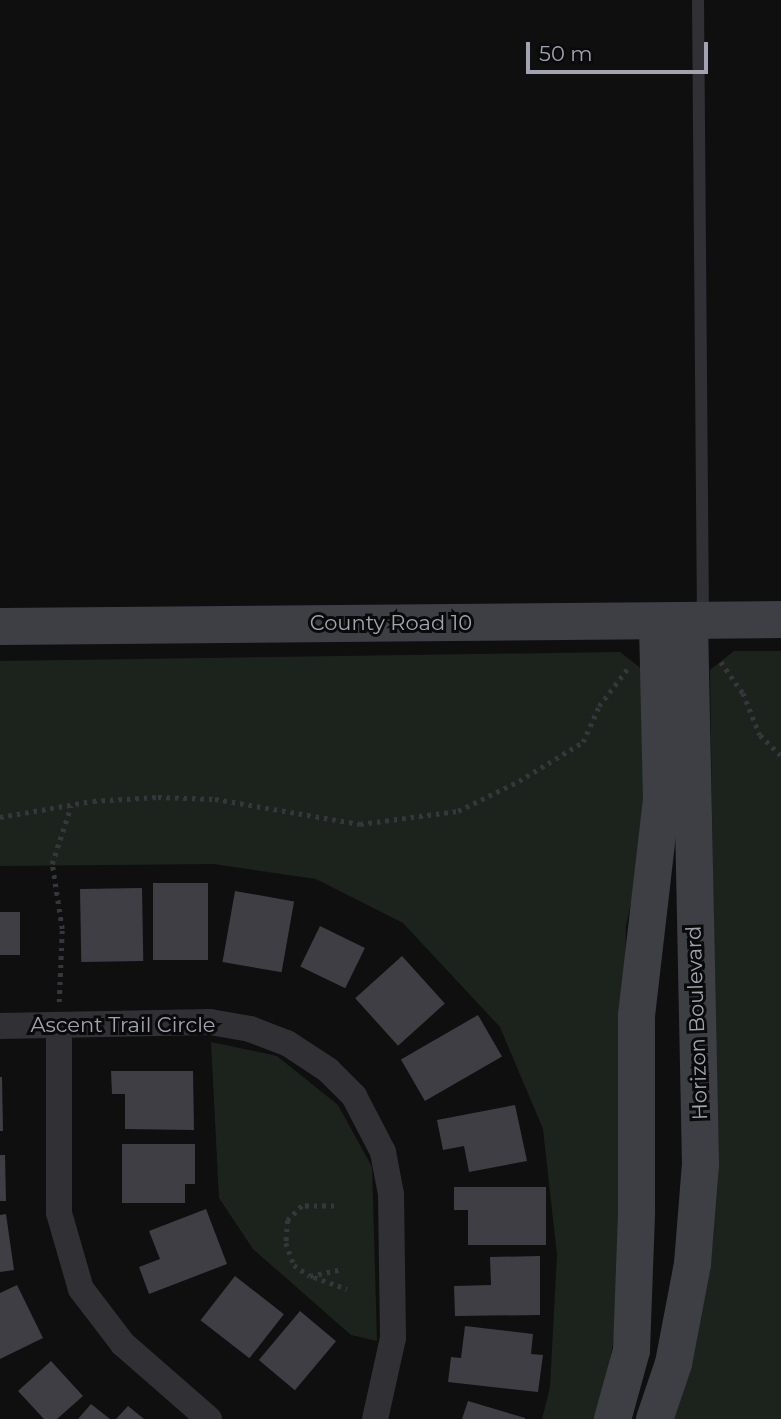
<!DOCTYPE html>
<style>
body{margin:0}
#map{position:relative;width:781px;height:1419px;overflow:hidden;background:#0f0f10;font-family:Montserrat,sans-serif}
div>[style]{position:absolute}
.green>*{inset:0;background:#1c231d}
.building>*{inset:0;background:#3f3e44;transform-origin:0 0}
.path>*{height:4.5px;margin-top:-2.25px;transform-origin:0;background:repeating-linear-gradient(90deg,#36373c 0 3.5px,transparent 0 8.5px)}
.lane>*{height:12px;margin:-6px;padding:0 6px;transform-origin:6px;border-radius:6px;background:#303035}
.street>*{height:26px;margin:-13px;padding:0 13px;transform-origin:13px;border-radius:13px;background:#303035}
.secondary>*{height:37px;margin:-18.5px;padding:0 18.5px;transform-origin:18.5px;border-radius:18.5px;background:#3e3f45}
span{translate:-50% -50%;white-space:nowrap;text-align:center;line-height:1.15;-webkit-text-stroke:6px #0a0a0b;paint-order:stroke}
.street-label{font-size:21px;color:#a1a3b1}
.scale{position:absolute;left:526px;top:42px;width:182px;height:32px;box-sizing:border-box;border:4px solid #a1a3b1;border-top:0;padding-left:9px;font-size:21px;line-height:24px;white-space:nowrap;color:#a1a3b1;-webkit-text-stroke:5px #0a0a0b;paint-order:stroke}
</style>
<div id="map">
<div class="green">
<div style="clip-path:polygon(734px 651px,781px 651px,781px 1419px,672px 1419px,713px 1241px,717px 1159px,710px 670px)"></div>
<div style="clip-path:polygon(620px 652px,643px 670px,643px 848px,626px 926px,618px 1319px,598px 1419px,542px 1419px,550px 1387px,557px 1255px,543px 1129px,500px 1027px,403px 923px,316px 879px,214px 864px,0 866px,0 661px)"></div>
<div style="clip-path:polygon(211px 1042px,277px 1056px,338px 1105px,372px 1167px,377px 1341px,351px 1335px,253px 1249px,219px 1198px)"></div>
</div>
<div class="building">
<div style="left:208px;top:883px;width:77px;height:55px;rotate:90deg"></div>
<div style="left:142px;top:888px;width:73px;height:62px;rotate:89deg"></div>
<div style="left:235px;top:891px;width:60px;height:72px;rotate:10deg"></div>
<div style="left:0;top:912px;width:20px;height:43px"></div>
<div style="left:320px;top:926px;width:50px;height:45px;rotate:26deg"></div>
<div style="left:402px;top:956px;width:64px;height:63px;rotate:48deg"></div>
<div style="left:478px;top:1015px;width:48px;height:89px;rotate:60deg"></div>
<div style="clip-path:polygon(111px 1071px,193px 1071px,194px 1130px,125px 1129px,125px 1094px,112px 1094px)"></div>
<div style="clip-path:polygon(0 1077px,2px 1077px,3px 1131px,0 1131px)"></div>
<div style="clip-path:polygon(515px 1105px,527px 1161px,469px 1172px,464px 1146px,443px 1150px,437px 1120px)"></div>
<div style="clip-path:polygon(122px 1144px,195px 1144px,195px 1184px,185px 1184px,185px 1203px,122px 1203px)"></div>
<div style="clip-path:polygon(0 1155px,5px 1155px,6px 1201px,0 1201px)"></div>
<div style="clip-path:polygon(454px 1187px,546px 1187px,546px 1245px,468px 1245px,468px 1210px,454px 1210px)"></div>
<div style="clip-path:polygon(206px 1209px,227px 1264px,149px 1294px,139px 1267px,160px 1259px,149px 1231px)"></div>
<div style="clip-path:polygon(6px 1214px,14px 1270px,0 1272px,0 1215px)"></div>
<div style="clip-path:polygon(540px 1256px,540px 1315px,455px 1316px,454px 1286px,491px 1285px,490px 1257px)"></div>
<div style="left:235px;top:1276px;width:62px;height:56px;rotate:38deg"></div>
<div style="clip-path:polygon(17px 1285px,43px 1338px,0 1359px,0 1293px)"></div>
<div style="left:300px;top:1311px;width:47px;height:64px;rotate:40deg"></div>
<div style="clip-path:polygon(465px 1326px,533px 1334px,531px 1354px,543px 1355px,538px 1392px,448px 1382px,451px 1357px,461px 1358px)"></div>
<div style="clip-path:polygon(51px 1361px,83px 1396px,57px 1419px,44px 1419px,18px 1391px)"></div>
<div style="clip-path:polygon(468px 1401px,525px 1418px,525px 1419px,462px 1419px)"></div>
<div style="clip-path:polygon(91px 1404px,110px 1419px,78px 1419px)"></div>
<div style="clip-path:polygon(128px 1406px,144px 1419px,116px 1419px)"></div>
</div>
<div class="path">
<div style="left:721px;top:662px;width:38px;rotate:55deg"></div>
<div style="left:743px;top:693px;width:45px;rotate:68deg"></div>
<div style="left:760px;top:735px;width:29px;rotate:44deg"></div>
<div style="left:0;top:817px;width:94px;rotate:-9.8deg"></div>
<div style="left:93px;top:801px;width:65px;rotate:-3.5deg"></div>
<div style="left:158px;top:797px;width:57px;rotate:2deg"></div>
<div style="left:215px;top:799px;width:147px;rotate:9.8deg"></div>
<div style="left:360px;top:824px;width:99px;rotate:-7.6deg"></div>
<div style="left:458px;top:811px;width:68px;rotate:-26.2deg"></div>
<div style="left:519px;top:781px;width:75px;rotate:-31.4deg"></div>
<div style="left:583px;top:742px;width:39px;rotate:-66deg"></div>
<div style="left:599px;top:706px;width:48px;rotate:-52.7deg"></div>
<div style="left:59px;top:1002px;width:73px;rotate:-87.6deg"></div>
<div style="left:62px;top:929px;width:66px;rotate:-98.7deg"></div>
<div style="left:52px;top:864px;width:61px;rotate:-71.9deg"></div>
<div style="left:334px;top:1206px;width:32px;rotate:180deg"></div>
<div style="left:302px;top:1206px;width:20px;rotate:135deg"></div>
<div style="left:288px;top:1220px;width:23px;rotate:95deg"></div>
<div style="left:286px;top:1243px;width:23px;rotate:70deg"></div>
<div style="left:294px;top:1265px;width:19px;rotate:35deg"></div>
<div style="left:310px;top:1276px;width:34px;rotate:-12deg"></div>
<div style="left:314px;top:1277px;width:35px;rotate:20deg"></div>
</div>
<div class="lane">
<div style="left:698px;top:0;width:617px;rotate:89.54deg"></div>
</div>
<div class="street">
<div style="left:59px;top:1025px;width:188px;rotate:90deg"></div>
<div style="left:59px;top:1213px;width:79px;rotate:73.9deg"></div>
<div style="left:81px;top:1289px;width:69px;rotate:52.6deg"></div>
<div style="left:123px;top:1344px;width:114px;rotate:41.1deg"></div>
<div style="left:0;top:1026px;width:210px;rotate:-1.1deg"></div>
<div style="left:210px;top:1022px;width:41px;rotate:9.9deg"></div>
<div style="left:250px;top:1029px;width:40px;rotate:21deg"></div>
<div style="left:287px;top:1043px;width:49px;rotate:33.4deg"></div>
<div style="left:328px;top:1070px;width:37px;rotate:45deg"></div>
<div style="left:354px;top:1096px;width:63px;rotate:62.6deg"></div>
<div style="left:383px;top:1152px;width:43px;rotate:79.2deg"></div>
<div style="left:391px;top:1194px;width:144px;rotate:89.2deg"></div>
<div style="left:393px;top:1338px;width:83px;rotate:102.5deg"></div>
</div>
<div class="secondary">
<div style="left:0;top:626px;width:781px;rotate:-0.51deg"></div>
<div style="left:612px;top:1419px;width:72px;rotate:-74.6deg"></div>
<div style="left:631px;top:1350px;width:139px;rotate:-87.9deg"></div>
<div style="left:636px;top:1211px;width:196px;rotate:-90deg"></div>
<div style="left:636px;top:1015px;width:216px;rotate:-83.4deg"></div>
<div style="left:661px;top:800px;width:179px;rotate:-91.3deg"></div>
<div style="left:654px;top:1419px;width:59px;rotate:-71.3deg"></div>
<div style="left:673px;top:1363px;width:102px;rotate:-79.2deg"></div>
<div style="left:692px;top:1263px;width:99px;rotate:-85.4deg"></div>
<div style="left:700px;top:1164px;width:543px;rotate:-91.16deg"></div>
</div>
<div class="street-label">
<span style="left:391px;top:623px">County Road 10</span>
<span style="left:697px;top:1023px;rotate:-92deg">Horizon Boulevard</span>
<span style="left:123px;top:1025px">Ascent Trail Circle</span>
</div>
<div class="scale">50 m</div>
</div>
